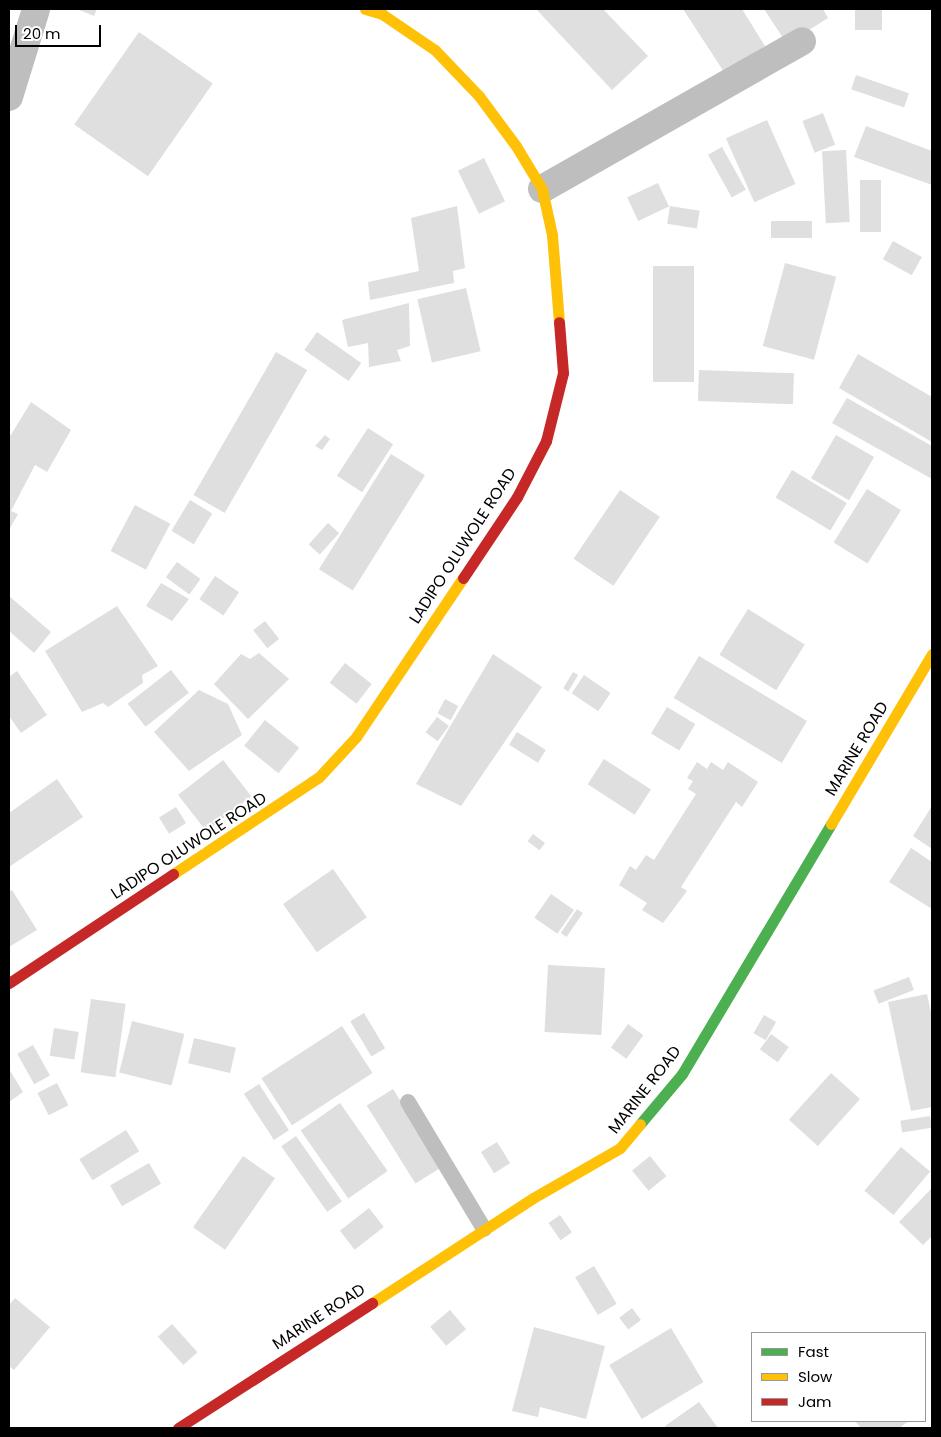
<!DOCTYPE html>
<style>
body{margin:0}
#map{position:relative;width:941px;height:1437px;overflow:hidden;background:#fff;font-family:Poppins,sans-serif}
div>[style]{position:absolute}
.building>*{inset:0;background:#dfdfdf;transform-origin:0 0}
.lane>*{height:16px;margin:-8px;padding:0 8px;transform-origin:8px;border-radius:8px;background:#bebebe}
.street>*{height:28px;margin:-14px;padding:0 14px;transform-origin:14px;border-radius:14px;background:#bebebe}
.fast>*{height:11px;margin:-5.5px;padding:0 5.5px;transform-origin:5.5px;border-radius:5.5px;background:#4caf50}
.slow>*{height:11px;margin:-5.5px;padding:0 5.5px;transform-origin:5.5px;border-radius:5.5px;background:#ffc107}
.jam>*{height:11px;margin:-5.5px;padding:0 5.5px;transform-origin:5.5px;border-radius:5.5px;background:#c62828}
span{translate:-50% -50%;white-space:nowrap;text-align:center;line-height:1.15;-webkit-text-stroke:4px #fff;paint-order:stroke}
.street-label{font-size:16px;color:#000}
.frame{position:absolute;inset:0;border:10px solid #000;pointer-events:none}
.legend{position:absolute;left:751px;top:1332px;width:175px;height:90px;box-sizing:border-box;background:#fff;border:1px solid #999;margin:0;padding:6px 9px;list-style:none;font-size:15px;color:#000}
.legend li{display:flex;align-items:center;gap:10px;height:25px}
.legend b{width:25px;border:1px solid #999}
.scale{position:absolute;left:15px;top:25px;width:86px;height:22px;box-sizing:border-box;border:2px solid #000;border-top:0;padding-left:6px;font-size:15px;line-height:18px;white-space:nowrap;color:#000;-webkit-text-stroke:4px #fff;paint-order:stroke}
</style>
<div id="map">
<div class="building">
<div style="clip-path:polygon(77px 9px,97px 9px,94px 16px)"></div>
<div style="clip-path:polygon(536px 9px,603px 9px,648px 56px,612px 90px)"></div>
<div style="clip-path:polygon(683px 9px,742px 9px,765px 46px,724px 72px)"></div>
<div style="clip-path:polygon(764px 9px,823px 9px,828px 18px,787px 44px)"></div>
<div style="left:855px;top:9px;width:27px;height:21px"></div>
<div style="left:139px;top:32px;width:90px;height:113px;rotate:35deg"></div>
<div style="left:856px;top:75px;width:56px;height:15px;rotate:19deg"></div>
<div style="left:823px;top:113px;width:34px;height:22px;rotate:69deg"></div>
<div style="left:767px;top:120px;width:70px;height:45px;rotate:66deg"></div>
<div style="clip-path:polygon(866px 126px,932px 151px,932px 185px,854px 157px)"></div>
<div style="left:722px;top:147px;width:49px;height:16px;rotate:61deg"></div>
<div style="left:846px;top:150px;width:72px;height:24px;rotate:87deg"></div>
<div style="left:484px;top:158px;width:48px;height:29px;rotate:64deg"></div>
<div style="left:860px;top:180px;width:21px;height:52px"></div>
<div style="left:658px;top:183px;width:26px;height:34px;rotate:65deg"></div>
<div style="clip-path:polygon(457px 206px,465px 268px,453px 271px,454px 283px,370px 300px,368px 282px,419px 271px,411px 218px)"></div>
<div style="left:670px;top:206px;width:30px;height:18px;rotate:9deg"></div>
<div style="left:812px;top:221px;width:17px;height:41px;rotate:90deg"></div>
<div style="left:893px;top:241px;width:33px;height:21px;rotate:29deg"></div>
<div style="left:785px;top:263px;width:53px;height:86px;rotate:15deg"></div>
<div style="left:653px;top:266px;width:41px;height:116px"></div>
<div style="left:466px;top:288px;width:65px;height:50px;rotate:77deg"></div>
<div style="clip-path:polygon(409px 303px,410px 346px,397px 350px,401px 361px,369px 367px,368px 343px,348px 347px,342px 320px)"></div>
<div style="left:317px;top:332px;width:54px;height:22px;rotate:35deg"></div>
<div style="left:276px;top:352px;width:36px;height:165px;rotate:30deg"></div>
<div style="clip-path:polygon(858px 354px,932px 397px,932px 442px,839px 388px)"></div>
<div style="left:699px;top:370px;width:95px;height:31px;rotate:2deg"></div>
<div style="clip-path:polygon(847px 398px,932px 446px,932px 479px,832px 423px)"></div>
<div style="clip-path:polygon(31px 402px,71px 430px,47px 472px,35px 465px,11px 511px,18px 514px,9px 530px,9px 438px)"></div>
<div style="left:368px;top:428px;width:30px;height:57px;rotate:33deg"></div>
<div style="clip-path:polygon(325px 435px,330px 439px,322px 450px,315px 446px)"></div>
<div style="left:836px;top:435px;width:44px;height:50px;rotate:30deg"></div>
<div style="left:391px;top:454px;width:40px;height:136px;rotate:32deg"></div>
<div style="left:792px;top:470px;width:64px;height:32px;rotate:31deg"></div>
<div style="left:867px;top:489px;width:40px;height:63px;rotate:32deg"></div>
<div style="left:620px;top:490px;width:48px;height:83px;rotate:34deg"></div>
<div style="left:190px;top:500px;width:26px;height:36px;rotate:31deg"></div>
<div style="left:135px;top:505px;width:40px;height:52px;rotate:28deg"></div>
<div style="left:328px;top:523px;width:15px;height:29px;rotate:42deg"></div>
<div style="left:177px;top:562px;width:29px;height:19px;rotate:36deg"></div>
<div style="left:215px;top:576px;width:29px;height:28px;rotate:34deg"></div>
<div style="clip-path:polygon(161px 583px,189px 599px,172px 621px,146px 606px)"></div>
<div style="clip-path:polygon(9px 596px,51px 632px,34px 653px,9px 631px)"></div>
<div style="clip-path:polygon(117px 606px,158px 666px,142px 675px,143px 683px,108px 707px,103px 703px,82px 712px,45px 651px)"></div>
<div style="left:748px;top:609px;width:67px;height:54px;rotate:32deg"></div>
<div style="left:265px;top:621px;width:23px;height:15px;rotate:52deg"></div>
<div style="clip-path:polygon(259px 653px,289px 679px,248px 719px,214px 684px,241px 654px,250px 659px)"></div>
<div style="clip-path:polygon(493px 654px,542px 687px,461px 806px,416px 784px)"></div>
<div style="left:699px;top:656px;width:126px;height:49px;rotate:31deg"></div>
<div style="left:345px;top:663px;width:34px;height:25px;rotate:38deg"></div>
<div style="left:171px;top:670px;width:29px;height:55px;rotate:52deg"></div>
<div style="clip-path:polygon(17px 671px,47px 715px,21px 733px,9px 716px,9px 677px)"></div>
<div style="left:573px;top:672px;width:6px;height:19px;rotate:31deg"></div>
<div style="left:584px;top:675px;width:32px;height:22px;rotate:34deg"></div>
<div style="clip-path:polygon(199px 690px,228px 704px,242px 735px,189px 771px,154px 732px)"></div>
<div style="left:445px;top:699px;width:15px;height:16px;rotate:28deg"></div>
<div style="left:667px;top:707px;width:33px;height:31px;rotate:31deg"></div>
<div style="left:437px;top:717px;width:15px;height:19px;rotate:37deg"></div>
<div style="left:265px;top:720px;width:44px;height:33px;rotate:39deg"></div>
<div style="left:517px;top:732px;width:34px;height:15px;rotate:32deg"></div>
<div style="left:604px;top:759px;width:56px;height:30px;rotate:33deg"></div>
<div style="left:223px;top:760px;width:46px;height:57px;rotate:52deg"></div>
<div style="clip-path:polygon(697px 762px,707px 769px,711px 762px,723px 770px,728px 762px,758px 782px,742px 807px,736px 802px,681px 887px,687px 891px,663px 923px,642px 910px,647px 903px,619px 885px,630px 866px,636px 870px,646px 855px,654px 860px,696px 794px,688px 789px,693px 781px,687px 778px)"></div>
<div style="clip-path:polygon(57px 779px,83px 817px,9px 867px,9px 813px)"></div>
<div style="clip-path:polygon(932px 806px,932px 849px,913px 836px)"></div>
<div style="left:176px;top:807px;width:19px;height:20px;rotate:58deg"></div>
<div style="left:533px;top:834px;width:15px;height:9px;rotate:37deg"></div>
<div style="clip-path:polygon(911px 848px,932px 862px,932px 909px,889px 882px)"></div>
<div style="left:333px;top:869px;width:59px;height:61px;rotate:55deg"></div>
<div style="clip-path:polygon(12px 890px,37px 930px,9px 947px,9px 892px)"></div>
<div style="left:551px;top:894px;width:28px;height:29px;rotate:35deg"></div>
<div style="left:577px;top:909px;width:7px;height:29px;rotate:34deg"></div>
<div style="left:548px;top:965px;width:57px;height:67px;rotate:3deg"></div>
<div style="left:909px;top:977px;width:14px;height:38px;rotate:69deg"></div>
<div style="clip-path:polygon(927px 994px,932px 1017px,932px 1107px,911px 1111px,888px 1002px)"></div>
<div style="left:91px;top:999px;width:35px;height:74px;rotate:8deg"></div>
<div style="left:364px;top:1013px;width:41px;height:16px;rotate:59deg"></div>
<div style="left:764px;top:1015px;width:14px;height:21px;rotate:30deg"></div>
<div style="left:132px;top:1021px;width:54px;height:53px;rotate:14deg"></div>
<div style="left:628px;top:1024px;width:19px;height:29px;rotate:36deg"></div>
<div style="left:342px;top:1026px;width:56px;height:96px;rotate:57deg"></div>
<div style="left:54px;top:1028px;width:25px;height:28px;rotate:9deg"></div>
<div style="left:771px;top:1034px;width:22px;height:19px;rotate:36deg"></div>
<div style="left:194px;top:1038px;width:43px;height:26px;rotate:13deg"></div>
<div style="left:33px;top:1045px;width:35px;height:18px;rotate:61deg"></div>
<div style="clip-path:polygon(9px 1069px,23px 1092px,9px 1102px)"></div>
<div style="left:831px;top:1073px;width:39px;height:63px;rotate:42deg"></div>
<div style="left:57px;top:1083px;width:25px;height:22px;rotate:63deg"></div>
<div style="left:259px;top:1084px;width:55px;height:18px;rotate:57deg"></div>
<div style="left:393px;top:1089px;width:92px;height:31px;rotate:58deg"></div>
<div style="left:340px;top:1103px;width:83px;height:48px;rotate:55deg"></div>
<div style="left:930px;top:1116px;width:12px;height:30px;rotate:81deg"></div>
<div style="left:126px;top:1130px;width:25px;height:55px;rotate:58deg"></div>
<div style="left:296px;top:1136px;width:80px;height:18px;rotate:55deg"></div>
<div style="left:497px;top:1142px;width:25px;height:19px;rotate:58deg"></div>
<div style="left:901px;top:1147px;width:38px;height:57px;rotate:40deg"></div>
<div style="left:243px;top:1156px;width:39px;height:87px;rotate:35deg"></div>
<div style="left:650px;top:1156px;width:26px;height:23px;rotate:51deg"></div>
<div style="left:149px;top:1163px;width:24px;height:45px;rotate:60deg"></div>
<div style="clip-path:polygon(932px 1188px,932px 1236px,923px 1245px,899px 1222px)"></div>
<div style="left:369px;top:1208px;width:24px;height:37px;rotate:52deg"></div>
<div style="left:560px;top:1215px;width:21px;height:14px;rotate:55deg"></div>
<div style="left:594px;top:1266px;width:44px;height:22px;rotate:59deg"></div>
<div style="clip-path:polygon(15px 1298px,50px 1327px,14px 1370px,9px 1366px,9px 1305px)"></div>
<div style="left:632px;top:1308px;width:15px;height:16px;rotate:53deg"></div>
<div style="left:450px;top:1310px;width:25px;height:26px;rotate:50deg"></div>
<div style="left:172px;top:1324px;width:38px;height:19px;rotate:48deg"></div>
<div style="clip-path:polygon(534px 1327px,605px 1346px,586px 1419px,540px 1407px,538px 1417px,512px 1411px)"></div>
<div style="left:671px;top:1328px;width:63px;height:72px;rotate:59deg"></div>
<div style="clip-path:polygon(699px 1402px,718px 1428px,666px 1428px,665px 1426px)"></div>
<div style="clip-path:polygon(855px 1421px,909px 1421px,899px 1428px,861px 1428px)"></div>
</div>
<div class="lane">
<div style="left:408px;top:1102px;width:148px;rotate:59.1deg"></div>
</div>
<div class="street">
<div style="left:9px;top:97px;width:92px;rotate:-72.9deg"></div>
<div style="left:542px;top:189px;width:299px;rotate:-29.6deg"></div>
</div>
<div class="fast">
<div style="left:640px;top:1124px;width:65px;rotate:-50deg"></div>
<div style="left:682px;top:1074px;width:291px;rotate:-59.2deg"></div>
</div>
<div class="slow">
<div style="left:365px;top:9px;width:18px;rotate:16deg"></div>
<div style="left:382px;top:14px;width:64px;rotate:34.2deg"></div>
<div style="left:435px;top:50px;width:64px;rotate:46.3deg"></div>
<div style="left:479px;top:96px;width:62px;rotate:53.5deg"></div>
<div style="left:516px;top:146px;width:50px;rotate:58.8deg"></div>
<div style="left:542px;top:189px;width:47px;rotate:77.7deg"></div>
<div style="left:552px;top:235px;width:87px;rotate:85.4deg"></div>
<div style="left:831px;top:824px;width:198px;rotate:-59.3deg"></div>
<div style="left:173px;top:874px;width:175px;rotate:-33.6deg"></div>
<div style="left:319px;top:777px;width:54px;rotate:-47.2deg"></div>
<div style="left:356px;top:737px;width:192px;rotate:-56.1deg"></div>
<div style="left:372px;top:1303px;width:192px;rotate:-33.1deg"></div>
<div style="left:533px;top:1198px;width:100px;rotate:-29.9deg"></div>
<div style="left:620px;top:1148px;width:31px;rotate:-50deg"></div>
</div>
<div class="jam">
<div style="left:463px;top:578px;width:97px;rotate:-56.3deg"></div>
<div style="left:517px;top:497px;width:63px;rotate:-62.6deg"></div>
<div style="left:546px;top:441px;width:70px;rotate:-76deg"></div>
<div style="left:563px;top:373px;width:51px;rotate:-94.5deg"></div>
<div style="left:9px;top:983px;width:197px;rotate:-33.6deg"></div>
<div style="left:178px;top:1428px;width:231px;rotate:-32.8deg"></div>
</div>
<div class="street-label">
<span style="left:463px;top:546px;rotate:-57deg">LADIPO OLUWOLE ROAD</span>
<span style="left:857px;top:749px;rotate:-59deg">MARINE ROAD</span>
<span style="left:189px;top:846px;rotate:-33deg">LADIPO OLUWOLE ROAD</span>
<span style="left:645px;top:1090px;rotate:-52deg">MARINE ROAD</span>
<span style="left:319px;top:1317px;rotate:-33deg">MARINE ROAD</span>
</div>
<div class="frame"></div>
<ul class="legend">
<li><b style="height:6px;background:#4caf50"></b>Fast</li>
<li><b style="height:6px;background:#ffc107"></b>Slow</li>
<li><b style="height:6px;background:#c62828"></b>Jam</li>
</ul>
<div class="scale">20 m</div>
</div>
